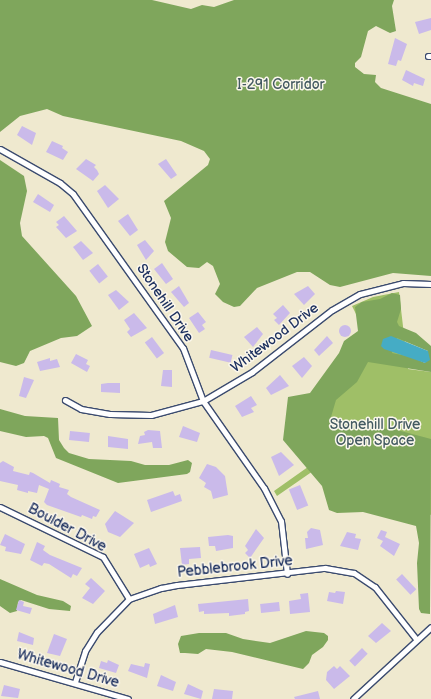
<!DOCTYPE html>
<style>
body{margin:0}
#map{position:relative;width:431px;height:699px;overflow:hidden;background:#efe9cf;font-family:"Balsamiq Sans",sans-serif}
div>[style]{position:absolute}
.green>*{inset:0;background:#9fbf67}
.forest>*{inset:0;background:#7fa65c}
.water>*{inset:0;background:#45acc5}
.building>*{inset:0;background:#cabaea;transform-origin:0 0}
.round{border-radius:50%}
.roads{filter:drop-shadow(1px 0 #3b4b6f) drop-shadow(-1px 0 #3b4b6f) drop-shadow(0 1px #3b4b6f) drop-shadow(0 -1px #3b4b6f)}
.street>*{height:5px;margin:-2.5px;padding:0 2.5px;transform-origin:2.5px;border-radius:2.5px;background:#fff}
span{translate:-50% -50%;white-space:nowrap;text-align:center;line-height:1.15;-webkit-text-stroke:3px #fbf7ec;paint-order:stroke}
.park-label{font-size:14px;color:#435a61}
.street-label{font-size:14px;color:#1b2f5e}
</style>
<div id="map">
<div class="green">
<div style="clip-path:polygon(399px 292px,408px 369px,431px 372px,431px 515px,326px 462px,277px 496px,274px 491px,322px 457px,289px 408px,359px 377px,367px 362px,380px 362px,352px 306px,373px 297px)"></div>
</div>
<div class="forest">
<div style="clip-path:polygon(0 0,152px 0,191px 9px,202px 5px,214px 7px,234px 0,394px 0,392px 6px,396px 31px,390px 33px,376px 26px,368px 31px,361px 57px,355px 63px,355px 67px,364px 74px,376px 75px,375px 82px,381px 88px,431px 104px,431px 276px,393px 273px,340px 287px,330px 285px,310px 272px,297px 272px,257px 288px,240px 306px,234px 307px,223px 302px,215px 294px,220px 284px,213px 266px,207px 262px,199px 268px,187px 267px,168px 251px,165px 242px,171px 218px,164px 201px,208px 165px,210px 159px,204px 151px,181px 141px,63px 116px,47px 109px,20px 116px,0 132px)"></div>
<div style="clip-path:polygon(0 160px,24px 176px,27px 191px,20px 223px,22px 236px,76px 296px,92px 326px,77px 336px,61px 338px,30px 351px,24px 363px,16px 366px,0 362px)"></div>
<div style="clip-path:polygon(evenodd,392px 293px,400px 295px,401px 309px,397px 322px,399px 326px,416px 333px,431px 346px,431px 372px,368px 362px,357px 382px,336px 400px,331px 417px,341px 424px,397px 430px,431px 439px,430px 614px,421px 613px,419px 609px,417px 563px,419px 543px,416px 526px,363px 512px,337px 513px,329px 510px,322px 486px,283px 440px,288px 397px,310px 393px,339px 353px,344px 341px,358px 331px,355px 307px,362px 302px,380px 299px,392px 293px,397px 338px,428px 351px,425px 363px,412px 357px,392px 353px,397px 338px)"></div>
<div style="clip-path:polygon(0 409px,25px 416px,58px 418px,59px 440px,64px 448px,69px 453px,89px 459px,131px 461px,145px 465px,169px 465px,188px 460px,192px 463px,190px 472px,187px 474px,118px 483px,56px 458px,48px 438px,44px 436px,26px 437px,0 431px)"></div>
<div style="clip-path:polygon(0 579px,37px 595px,63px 601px,71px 606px,70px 611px,49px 609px,21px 600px,18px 602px,17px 611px,10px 613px,0 606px)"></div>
<div style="clip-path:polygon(306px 631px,324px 633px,328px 636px,328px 640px,323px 647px,312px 655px,309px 663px,303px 669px,232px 652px,206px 649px,198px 654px,185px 653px,180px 653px,178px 644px,181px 636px,199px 633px,226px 633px,243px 639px,270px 643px)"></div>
</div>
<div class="water">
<div style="clip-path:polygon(391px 336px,428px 351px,430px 360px,425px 363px,384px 349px,381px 346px,383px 339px)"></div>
</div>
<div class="building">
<div style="clip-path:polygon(431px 18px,431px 30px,419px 34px,415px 22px)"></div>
<div style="clip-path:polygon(395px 38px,407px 44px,401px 61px,398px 60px,396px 66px,388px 64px)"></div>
<div style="clip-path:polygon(406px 70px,425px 79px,423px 86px,414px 83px,413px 86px,402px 80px)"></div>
<div style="clip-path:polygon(22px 126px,36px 133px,32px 145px,17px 135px)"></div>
<div style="clip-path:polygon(52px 141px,63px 146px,62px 148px,68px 152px,63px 160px,46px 152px)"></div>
<div style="clip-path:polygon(86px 159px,96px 165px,94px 167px,97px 170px,99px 174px,93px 181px,76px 169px)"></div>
<div style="clip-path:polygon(166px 159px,177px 175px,171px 179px,158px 164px)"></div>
<div style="clip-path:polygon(105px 185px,119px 199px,108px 208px,97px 191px)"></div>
<div style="clip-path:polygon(38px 194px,54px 205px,50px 212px,33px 202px)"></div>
<div style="clip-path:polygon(128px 214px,138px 230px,130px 236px,118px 221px)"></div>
<div style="clip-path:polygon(64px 216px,77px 231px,66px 238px,56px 227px,59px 225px,56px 222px)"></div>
<div style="clip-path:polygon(145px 240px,154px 251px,146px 260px,137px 245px)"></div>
<div style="clip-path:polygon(81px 241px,93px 253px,83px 260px,73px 247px)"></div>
<div style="clip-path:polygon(162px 263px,173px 279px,166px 284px,154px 269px)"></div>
<div style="left:98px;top:264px;width:16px;height:11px;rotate:52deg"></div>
<div style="clip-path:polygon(179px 286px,189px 303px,184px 307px,171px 292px)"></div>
<div style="clip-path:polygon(308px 286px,315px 294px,304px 305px,294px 294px)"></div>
<div style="clip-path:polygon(116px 290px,129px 302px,119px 310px,108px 295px)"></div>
<div style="clip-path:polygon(283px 305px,290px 313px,279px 325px,274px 320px,277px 318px,273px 314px)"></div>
<div style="clip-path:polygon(198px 312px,206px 322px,202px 325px,205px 329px,199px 333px,189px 318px)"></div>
<div style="clip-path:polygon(134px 313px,147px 328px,131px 337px,127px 332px,130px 329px,124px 320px)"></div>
<div class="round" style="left:339px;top:325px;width:12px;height:12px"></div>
<div style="clip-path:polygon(257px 327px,263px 334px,253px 347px,244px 337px)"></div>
<div style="clip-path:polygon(327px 336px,333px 343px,319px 356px,314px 350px)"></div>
<div style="left:152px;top:337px;width:20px;height:9px;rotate:53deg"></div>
<div style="left:211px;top:350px;width:22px;height:8px;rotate:13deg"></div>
<div style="clip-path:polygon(76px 354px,88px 360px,86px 364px,90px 366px,87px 372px,71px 363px)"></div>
<div style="clip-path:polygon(304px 357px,312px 366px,302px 378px,292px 366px)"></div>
<div style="clip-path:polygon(50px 358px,50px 361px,57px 359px,60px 367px,40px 371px,37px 362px)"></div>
<div style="clip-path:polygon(163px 370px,172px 370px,172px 387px,161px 386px)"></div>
<div style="clip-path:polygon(280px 375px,289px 386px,271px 395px,266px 388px)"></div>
<div style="clip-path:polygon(24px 377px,34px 380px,26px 398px,19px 396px)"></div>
<div style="clip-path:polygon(108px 383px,120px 383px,120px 393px,101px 392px,101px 384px)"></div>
<div style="clip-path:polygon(251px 396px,257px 405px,251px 408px,254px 412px,242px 417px,235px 406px)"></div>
<div style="clip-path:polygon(183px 426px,200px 433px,197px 442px,179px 437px)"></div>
<div style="clip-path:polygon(148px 430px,160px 431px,162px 448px,153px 448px,152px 442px,138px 444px,140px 436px,145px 435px,144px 432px)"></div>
<div style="left:70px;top:431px;width:20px;height:9px;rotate:6deg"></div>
<div style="clip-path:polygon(108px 436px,128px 439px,128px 449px,108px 447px)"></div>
<div style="clip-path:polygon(281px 452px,294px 465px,279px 476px,271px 457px)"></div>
<div style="clip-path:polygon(3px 461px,14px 467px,13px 471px,29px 475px,30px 472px,33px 473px,50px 483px,51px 480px,60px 484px,59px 487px,69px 490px,67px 494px,71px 497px,100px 510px,96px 517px,93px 516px,92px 519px,82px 515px,81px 517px,47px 505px,44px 502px,49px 489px,39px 485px,37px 493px,28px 491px,28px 493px,17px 490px,18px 485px,0 481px,0 463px)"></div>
<div style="clip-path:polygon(207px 464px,216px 467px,225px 476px,228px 495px,213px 499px,211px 491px,204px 487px,206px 483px,199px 478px)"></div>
<div style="left:300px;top:485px;width:22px;height:12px;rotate:68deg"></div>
<div style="clip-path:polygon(173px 491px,175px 496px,180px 494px,182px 501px,151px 512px,147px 500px)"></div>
<div style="clip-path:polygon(115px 511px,134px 523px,120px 537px,108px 532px,105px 524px)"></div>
<div style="clip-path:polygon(311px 528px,320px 530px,323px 545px,306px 549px,305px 538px,308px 538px,307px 532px)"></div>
<div style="clip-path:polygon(256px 529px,264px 538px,250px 558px,245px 553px,248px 550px,245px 546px)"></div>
<div style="clip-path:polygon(381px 530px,387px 532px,385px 537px,400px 544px,394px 556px,380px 546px,383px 541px,377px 538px)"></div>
<div style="clip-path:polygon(347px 532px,356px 534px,355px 538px,361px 539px,358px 550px,340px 546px)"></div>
<div style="clip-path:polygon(5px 534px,25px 544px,21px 554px,5px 551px,6px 547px,0 545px)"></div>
<div style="clip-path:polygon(228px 535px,233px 536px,233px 548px,216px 551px,215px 546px,209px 546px,208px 537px)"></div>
<div style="clip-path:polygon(37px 542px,45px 546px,43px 550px,50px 555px,82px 568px,77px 576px,73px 574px,71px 578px,49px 564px,44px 563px,42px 566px,30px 560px)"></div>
<div style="clip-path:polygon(200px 547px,201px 558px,189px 559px,189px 564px,182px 565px,180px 548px)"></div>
<div style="clip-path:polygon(149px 548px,157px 564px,150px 567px,149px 564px,140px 568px,134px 554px)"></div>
<div style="left:402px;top:574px;width:21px;height:8px;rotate:47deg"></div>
<div style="clip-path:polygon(91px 578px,105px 591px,93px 604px,82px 598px,90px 588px,85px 584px)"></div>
<div style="clip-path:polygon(336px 591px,345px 592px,343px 604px,327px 601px,329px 592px,335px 593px)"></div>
<div style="clip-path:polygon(308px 593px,310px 612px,290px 614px,289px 601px,301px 599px,300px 594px)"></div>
<div style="clip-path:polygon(248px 599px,249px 611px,245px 612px,245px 614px,229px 616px,229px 613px,204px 614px,204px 611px,199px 612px,198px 604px)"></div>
<div style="clip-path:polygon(19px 600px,24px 602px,23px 606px,32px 608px,30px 614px,16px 610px)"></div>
<div style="left:279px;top:602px;width:9px;height:19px;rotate:84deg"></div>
<div style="clip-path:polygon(175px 605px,178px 617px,155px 624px,153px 614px)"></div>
<div style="clip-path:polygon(382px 623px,391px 631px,376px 643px,368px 636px)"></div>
<div style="clip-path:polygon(19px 632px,34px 638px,33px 645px,17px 641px)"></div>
<div style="clip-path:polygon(54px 634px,67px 639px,60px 656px,47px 653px)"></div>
<div style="left:362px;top:648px;width:8px;height:18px;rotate:45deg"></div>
<div style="clip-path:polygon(108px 660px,119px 665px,116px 673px,99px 668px,101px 661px,107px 663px)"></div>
<div style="clip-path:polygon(145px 663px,150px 664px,147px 678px,128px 671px,131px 664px,144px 667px)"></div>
<div style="clip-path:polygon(334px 666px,337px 669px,340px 666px,350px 676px,334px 689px,326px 680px,327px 672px)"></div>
<div style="clip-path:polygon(161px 675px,176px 682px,173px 691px,157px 686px)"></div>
<div style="clip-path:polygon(188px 684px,203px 691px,201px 699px,184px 694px)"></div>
<div style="clip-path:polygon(4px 685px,20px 689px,18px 698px,1px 696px)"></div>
<div style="clip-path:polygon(214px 689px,233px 691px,232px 699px,212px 699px)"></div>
<div style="clip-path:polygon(318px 691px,320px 699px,295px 699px,294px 697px)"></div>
</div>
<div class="roads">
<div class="street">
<div style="left:428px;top:56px;width:3px"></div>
<div style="left:0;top:149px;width:69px;rotate:29.5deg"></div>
<div style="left:60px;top:183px;width:17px;rotate:40deg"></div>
<div style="left:73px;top:194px;width:189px;rotate:54.5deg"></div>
<div style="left:183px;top:348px;width:57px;rotate:69.3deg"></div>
<div style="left:203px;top:401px;width:106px;rotate:55deg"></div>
<div style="left:264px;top:488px;width:37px;rotate:63deg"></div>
<div style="left:281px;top:521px;width:53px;rotate:83.5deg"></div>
<div style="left:65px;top:400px;width:18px;rotate:29deg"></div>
<div style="left:81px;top:409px;width:29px;rotate:10deg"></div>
<div style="left:110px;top:414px;width:41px;rotate:1.4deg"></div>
<div style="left:151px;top:415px;width:54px;rotate:-15.1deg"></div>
<div style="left:203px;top:401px;width:57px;rotate:-30.6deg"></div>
<div style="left:252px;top:372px;width:101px;rotate:-37.8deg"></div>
<div style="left:332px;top:310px;width:32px;rotate:-30deg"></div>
<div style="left:360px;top:294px;width:44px;rotate:-14.3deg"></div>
<div style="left:403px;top:283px;width:28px;rotate:2deg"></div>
<div style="left:0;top:507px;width:114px;rotate:25.9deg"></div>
<div style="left:103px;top:557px;width:49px;rotate:58.2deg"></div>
<div style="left:0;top:662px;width:133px;rotate:16.1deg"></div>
<div style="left:75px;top:682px;width:33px;rotate:-72deg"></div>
<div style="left:85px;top:651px;width:22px;rotate:-58deg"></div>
<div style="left:97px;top:632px;width:46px;rotate:-45.9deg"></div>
<div style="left:129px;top:599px;width:34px;rotate:-19deg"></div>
<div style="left:161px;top:588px;width:16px;rotate:-11deg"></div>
<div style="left:177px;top:585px;width:149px;rotate:-6.6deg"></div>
<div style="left:325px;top:568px;width:29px;rotate:10deg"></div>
<div style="left:354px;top:573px;width:25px;rotate:34deg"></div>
<div style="left:375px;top:587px;width:66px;rotate:51.7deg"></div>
<div style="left:353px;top:699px;width:106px;rotate:-42.7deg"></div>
</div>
</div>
<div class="park-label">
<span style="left:281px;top:85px">I-291 Corridor</span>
<span style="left:375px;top:433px">Stonehill Drive<br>Open Space</span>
</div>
<div class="street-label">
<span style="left:165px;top:303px;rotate:56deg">Stonehill Drive</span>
<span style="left:275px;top:338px;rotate:-37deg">Whitewood Drive</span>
<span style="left:67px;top:528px;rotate:28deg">Boulder Drive</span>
<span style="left:235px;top:567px;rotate:-6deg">Pebblebrook Drive</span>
<span style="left:68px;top:669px;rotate:16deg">Whitewood Drive</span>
</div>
</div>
